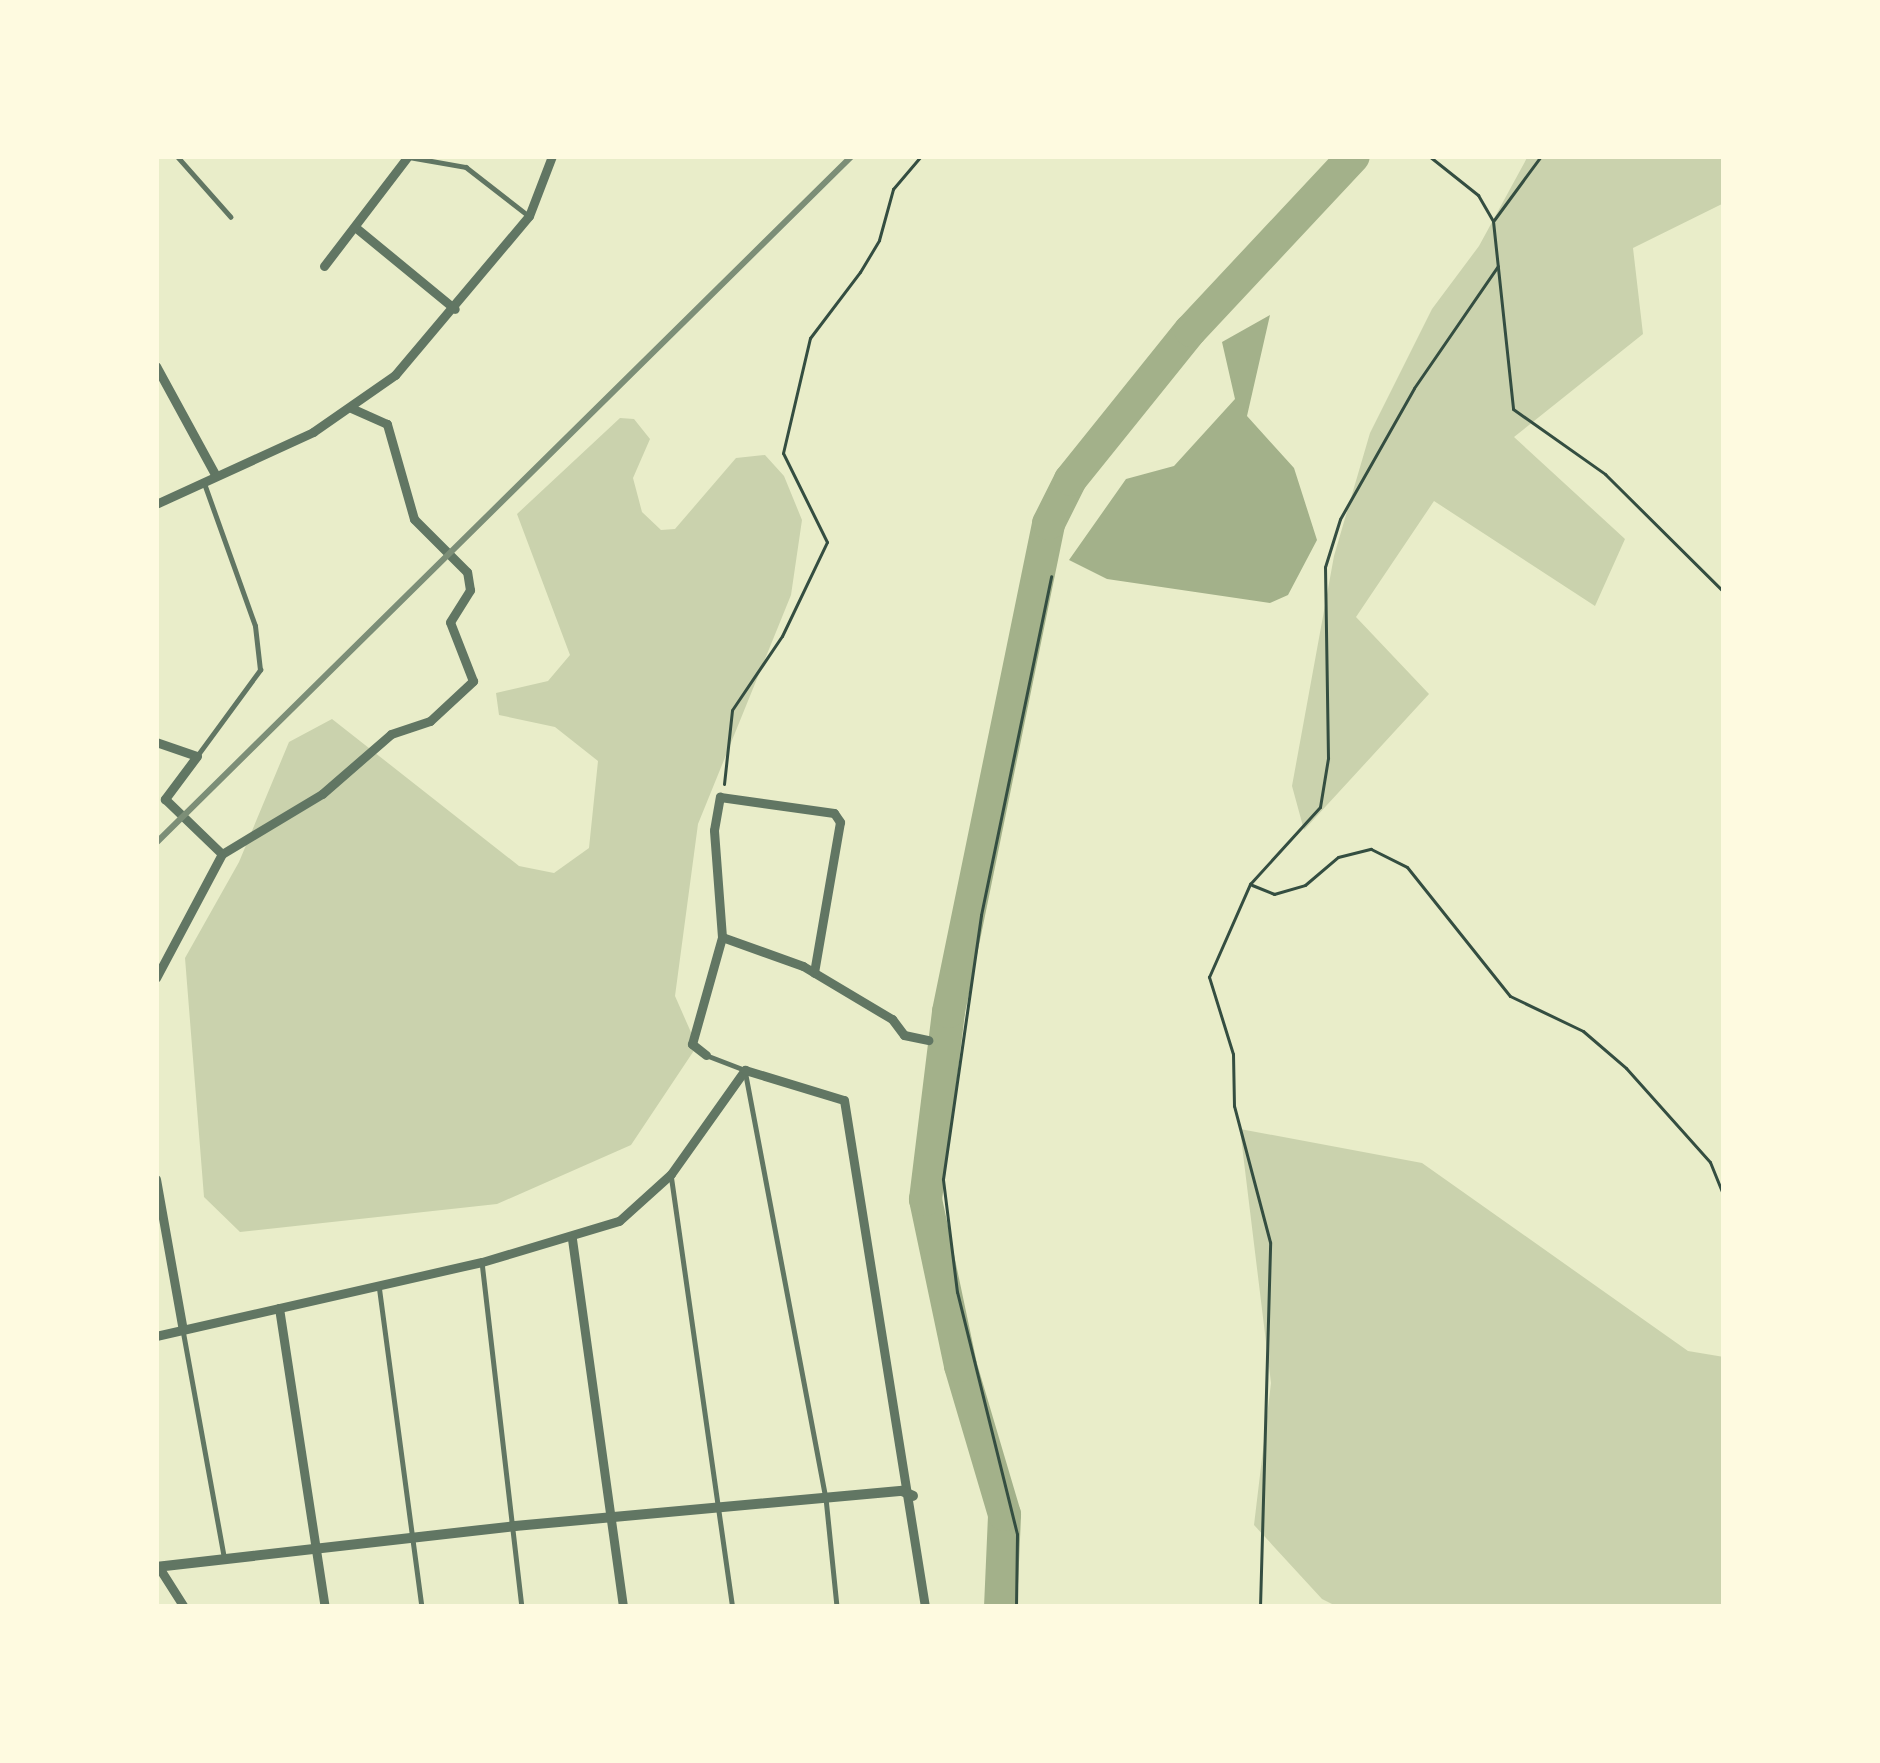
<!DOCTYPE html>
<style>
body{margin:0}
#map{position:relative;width:1880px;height:1763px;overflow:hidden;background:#e9edc9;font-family:"DM Sans",sans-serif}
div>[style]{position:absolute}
.green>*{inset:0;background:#cad2ad}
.water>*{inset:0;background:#a3b18a}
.river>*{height:33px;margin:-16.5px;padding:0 16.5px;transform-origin:16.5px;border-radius:16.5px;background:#a3b18a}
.path>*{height:3px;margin:-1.5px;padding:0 1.5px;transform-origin:1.5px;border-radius:1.5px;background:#344e41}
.service>*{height:4.5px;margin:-2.25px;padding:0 2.25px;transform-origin:2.25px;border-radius:2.25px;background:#617663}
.minor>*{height:9px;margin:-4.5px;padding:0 4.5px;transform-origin:4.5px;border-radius:4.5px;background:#617663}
.tertiary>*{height:10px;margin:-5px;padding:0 5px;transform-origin:5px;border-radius:5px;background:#617663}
.rail>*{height:6px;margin:-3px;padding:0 3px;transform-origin:3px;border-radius:3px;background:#7c8e77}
span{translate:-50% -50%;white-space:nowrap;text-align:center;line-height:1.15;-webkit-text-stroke:12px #fefae0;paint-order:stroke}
.frame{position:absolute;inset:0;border:159px solid #fefae0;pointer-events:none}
</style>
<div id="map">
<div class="green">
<div style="clip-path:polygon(1528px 156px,1724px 156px,1724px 203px,1633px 248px,1643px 334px,1514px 437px,1625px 539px,1595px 606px,1434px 501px,1356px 617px,1429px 694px,1304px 830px,1292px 786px,1334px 556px,1370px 433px,1432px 309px,1479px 246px)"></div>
<div style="clip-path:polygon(620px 418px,634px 419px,650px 439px,633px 478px,642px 512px,661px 530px,675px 529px,736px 458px,765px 455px,784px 476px,802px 520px,791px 595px,698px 824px,675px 996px,697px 1046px,631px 1145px,497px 1204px,240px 1232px,204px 1197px,185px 958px,239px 862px,289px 742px,332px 719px,519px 866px,554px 873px,589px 848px,598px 761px,555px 727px,499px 715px,496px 693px,548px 681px,570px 655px,517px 514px)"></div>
<div style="clip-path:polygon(1240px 1129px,1422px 1163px,1688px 1351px,1724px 1357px,1724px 1607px,1338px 1607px,1322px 1599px,1254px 1525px,1271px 1383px)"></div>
</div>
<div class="water">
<div style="clip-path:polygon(1270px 315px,1247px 416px,1294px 468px,1317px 540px,1288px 595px,1270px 603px,1107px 579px,1069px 560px,1126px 479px,1174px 466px,1235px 399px,1222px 342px)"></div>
</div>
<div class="river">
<div style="left:1000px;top:1607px;width:93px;rotate:-87.5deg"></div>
<div style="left:1004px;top:1514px;width:155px;rotate:-106.5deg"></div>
<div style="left:960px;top:1365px;width:170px;rotate:-101.9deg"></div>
<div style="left:925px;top:1199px;width:189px;rotate:-83deg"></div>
<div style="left:948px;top:1011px;width:498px;rotate:-78.4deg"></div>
<div style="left:1048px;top:523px;width:49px;rotate:-63.4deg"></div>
<div style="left:1070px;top:479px;width:191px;rotate:-51.2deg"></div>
<div style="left:1190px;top:330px;width:238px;rotate:-46.9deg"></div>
</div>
<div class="path">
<div style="left:1429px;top:156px;width:63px;rotate:38.5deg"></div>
<div style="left:1478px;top:195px;width:30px;rotate:60deg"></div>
<div style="left:1493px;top:221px;width:189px;rotate:83.9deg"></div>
<div style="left:1513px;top:409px;width:113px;rotate:35.2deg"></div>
<div style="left:1605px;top:474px;width:168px;rotate:44.8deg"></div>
<div style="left:1494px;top:220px;width:79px;rotate:-53.7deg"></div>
<div style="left:724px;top:784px;width:74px;rotate:-83.8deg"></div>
<div style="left:732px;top:710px;width:89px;rotate:-56deg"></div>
<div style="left:782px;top:636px;width:104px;rotate:-64.4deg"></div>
<div style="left:827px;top:542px;width:99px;rotate:-116.3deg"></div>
<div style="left:783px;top:453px;width:118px;rotate:-76.8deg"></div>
<div style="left:810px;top:338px;width:83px;rotate:-52.9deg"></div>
<div style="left:860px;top:272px;width:37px;rotate:-59deg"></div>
<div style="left:879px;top:240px;width:53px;rotate:-74.6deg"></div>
<div style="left:893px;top:189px;width:43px;rotate:-49.7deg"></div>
<div style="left:1252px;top:885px;width:24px;rotate:22deg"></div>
<div style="left:1274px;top:894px;width:32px;rotate:-16deg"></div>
<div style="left:1305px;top:885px;width:43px;rotate:-40.3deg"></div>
<div style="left:1338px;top:857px;width:34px;rotate:-14deg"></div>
<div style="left:1371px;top:849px;width:40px;rotate:26.6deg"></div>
<div style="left:1407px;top:867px;width:165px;rotate:51.4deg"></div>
<div style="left:1510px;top:996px;width:81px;rotate:25.6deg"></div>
<div style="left:1583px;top:1031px;width:57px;rotate:40.7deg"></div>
<div style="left:1626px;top:1068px;width:126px;rotate:48.2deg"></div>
<div style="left:1710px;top:1162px;width:38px;rotate:68deg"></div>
<div style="left:1016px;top:1607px;width:73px;rotate:-89.2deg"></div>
<div style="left:1017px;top:1534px;width:249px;rotate:-103.9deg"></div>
<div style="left:957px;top:1292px;width:114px;rotate:-97.1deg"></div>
<div style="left:943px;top:1179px;width:267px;rotate:-81.8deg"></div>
<div style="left:981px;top:915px;width:346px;rotate:-78.3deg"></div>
<div style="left:1260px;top:1607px;width:365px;rotate:-88.4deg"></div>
<div style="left:1270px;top:1242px;width:141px;rotate:-104.8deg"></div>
<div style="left:1234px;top:1106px;width:52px;rotate:-91.1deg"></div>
<div style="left:1233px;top:1054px;width:81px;rotate:-107.3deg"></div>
<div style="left:1209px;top:977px;width:102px;rotate:-66.2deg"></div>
<div style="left:1250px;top:884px;width:104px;rotate:-47.7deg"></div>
<div style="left:1320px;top:807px;width:50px;rotate:-80.7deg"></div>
<div style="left:1328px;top:758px;width:191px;rotate:-90.9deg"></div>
<div style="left:1325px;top:567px;width:50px;rotate:-72.6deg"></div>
<div style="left:1340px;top:519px;width:150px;rotate:-60.5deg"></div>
<div style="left:1414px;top:388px;width:148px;rotate:-55.5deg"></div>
</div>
<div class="service">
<div style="left:177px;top:156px;width:81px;rotate:48.5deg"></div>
<div style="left:409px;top:157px;width:58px;rotate:10deg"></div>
<div style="left:466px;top:167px;width:80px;rotate:37.9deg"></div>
<div style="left:197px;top:756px;width:107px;rotate:-53.8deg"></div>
<div style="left:260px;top:670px;width:44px;rotate:-96.5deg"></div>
<div style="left:255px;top:626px;width:149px;rotate:-109.7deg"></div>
<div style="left:706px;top:1055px;width:42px;rotate:21deg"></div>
<div style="left:745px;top:1070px;width:436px;rotate:79.3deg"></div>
<div style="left:826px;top:1498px;width:110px;rotate:84.2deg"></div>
<div style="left:671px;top:1174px;width:437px;rotate:81.9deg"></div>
<div style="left:482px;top:1262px;width:347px;rotate:83.4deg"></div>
<div style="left:379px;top:1285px;width:325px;rotate:82.4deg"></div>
<div style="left:183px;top:1330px;width:229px;rotate:79.7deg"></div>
</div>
<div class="minor">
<div style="left:355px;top:227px;width:129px;rotate:39.4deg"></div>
<div style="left:324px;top:266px;width:138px;rotate:-52.6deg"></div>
<div style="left:156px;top:366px;width:123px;rotate:61.4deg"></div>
<div style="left:156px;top:504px;width:173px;rotate:-24.6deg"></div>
<div style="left:313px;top:432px;width:100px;rotate:-34.8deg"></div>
<div style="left:395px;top:375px;width:208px;rotate:-49.9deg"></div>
<div style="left:529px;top:216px;width:64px;rotate:-69deg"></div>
<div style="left:156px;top:742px;width:43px;rotate:18.9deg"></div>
<div style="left:197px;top:756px;width:54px;rotate:126.7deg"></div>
<div style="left:165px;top:799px;width:79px;rotate:44deg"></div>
<div style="left:722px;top:937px;width:86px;rotate:19.7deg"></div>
<div style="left:803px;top:966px;width:104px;rotate:30.8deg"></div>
<div style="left:892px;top:1019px;width:20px;rotate:53deg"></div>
<div style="left:904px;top:1035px;width:25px;rotate:12deg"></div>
<div style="left:156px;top:978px;width:140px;rotate:-62deg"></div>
<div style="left:222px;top:854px;width:117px;rotate:-31deg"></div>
<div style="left:322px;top:794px;width:91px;rotate:-41deg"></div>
<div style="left:391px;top:734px;width:41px;rotate:-18.4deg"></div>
<div style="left:430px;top:721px;width:59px;rotate:-42.9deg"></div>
<div style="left:473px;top:681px;width:63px;rotate:-111.3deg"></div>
<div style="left:450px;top:622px;width:38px;rotate:-58deg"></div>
<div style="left:470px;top:590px;width:18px;rotate:-99deg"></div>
<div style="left:467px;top:572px;width:75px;rotate:-135deg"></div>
<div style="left:414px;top:519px;width:99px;rotate:-105.9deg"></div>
<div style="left:387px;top:424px;width:39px;rotate:-156deg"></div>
<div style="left:706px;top:1055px;width:18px;rotate:-142deg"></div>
<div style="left:692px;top:1044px;width:111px;rotate:-74.3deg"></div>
<div style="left:722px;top:937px;width:107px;rotate:-94.3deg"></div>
<div style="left:714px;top:830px;width:34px;rotate:-80deg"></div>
<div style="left:720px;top:797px;width:115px;rotate:8deg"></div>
<div style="left:834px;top:813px;width:11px;rotate:56deg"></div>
<div style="left:840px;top:822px;width:153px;rotate:99.8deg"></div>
<div style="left:156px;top:1179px;width:153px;rotate:79.9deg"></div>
<div style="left:572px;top:1239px;width:372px;rotate:82.1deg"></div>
<div style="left:279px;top:1308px;width:303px;rotate:81.3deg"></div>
<div style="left:156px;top:1336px;width:334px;rotate:-12.8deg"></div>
<div style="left:482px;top:1262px;width:143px;rotate:-16.7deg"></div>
<div style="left:619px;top:1221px;width:70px;rotate:-42.1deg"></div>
<div style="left:671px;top:1174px;width:128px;rotate:-54.6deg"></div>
<div style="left:745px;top:1070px;width:103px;rotate:16.9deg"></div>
<div style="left:844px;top:1100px;width:513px;rotate:80.92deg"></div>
<div style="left:158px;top:1566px;width:49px;rotate:57.6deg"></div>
</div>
<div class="tertiary">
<div style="left:156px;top:1567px;width:361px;rotate:-6.5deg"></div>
<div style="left:515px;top:1526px;width:389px;rotate:-5.2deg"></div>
<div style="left:902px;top:1491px;width:12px;rotate:24deg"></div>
</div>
<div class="rail">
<div style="left:156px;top:843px;width:978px;rotate:-44.63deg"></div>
</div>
<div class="frame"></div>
</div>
